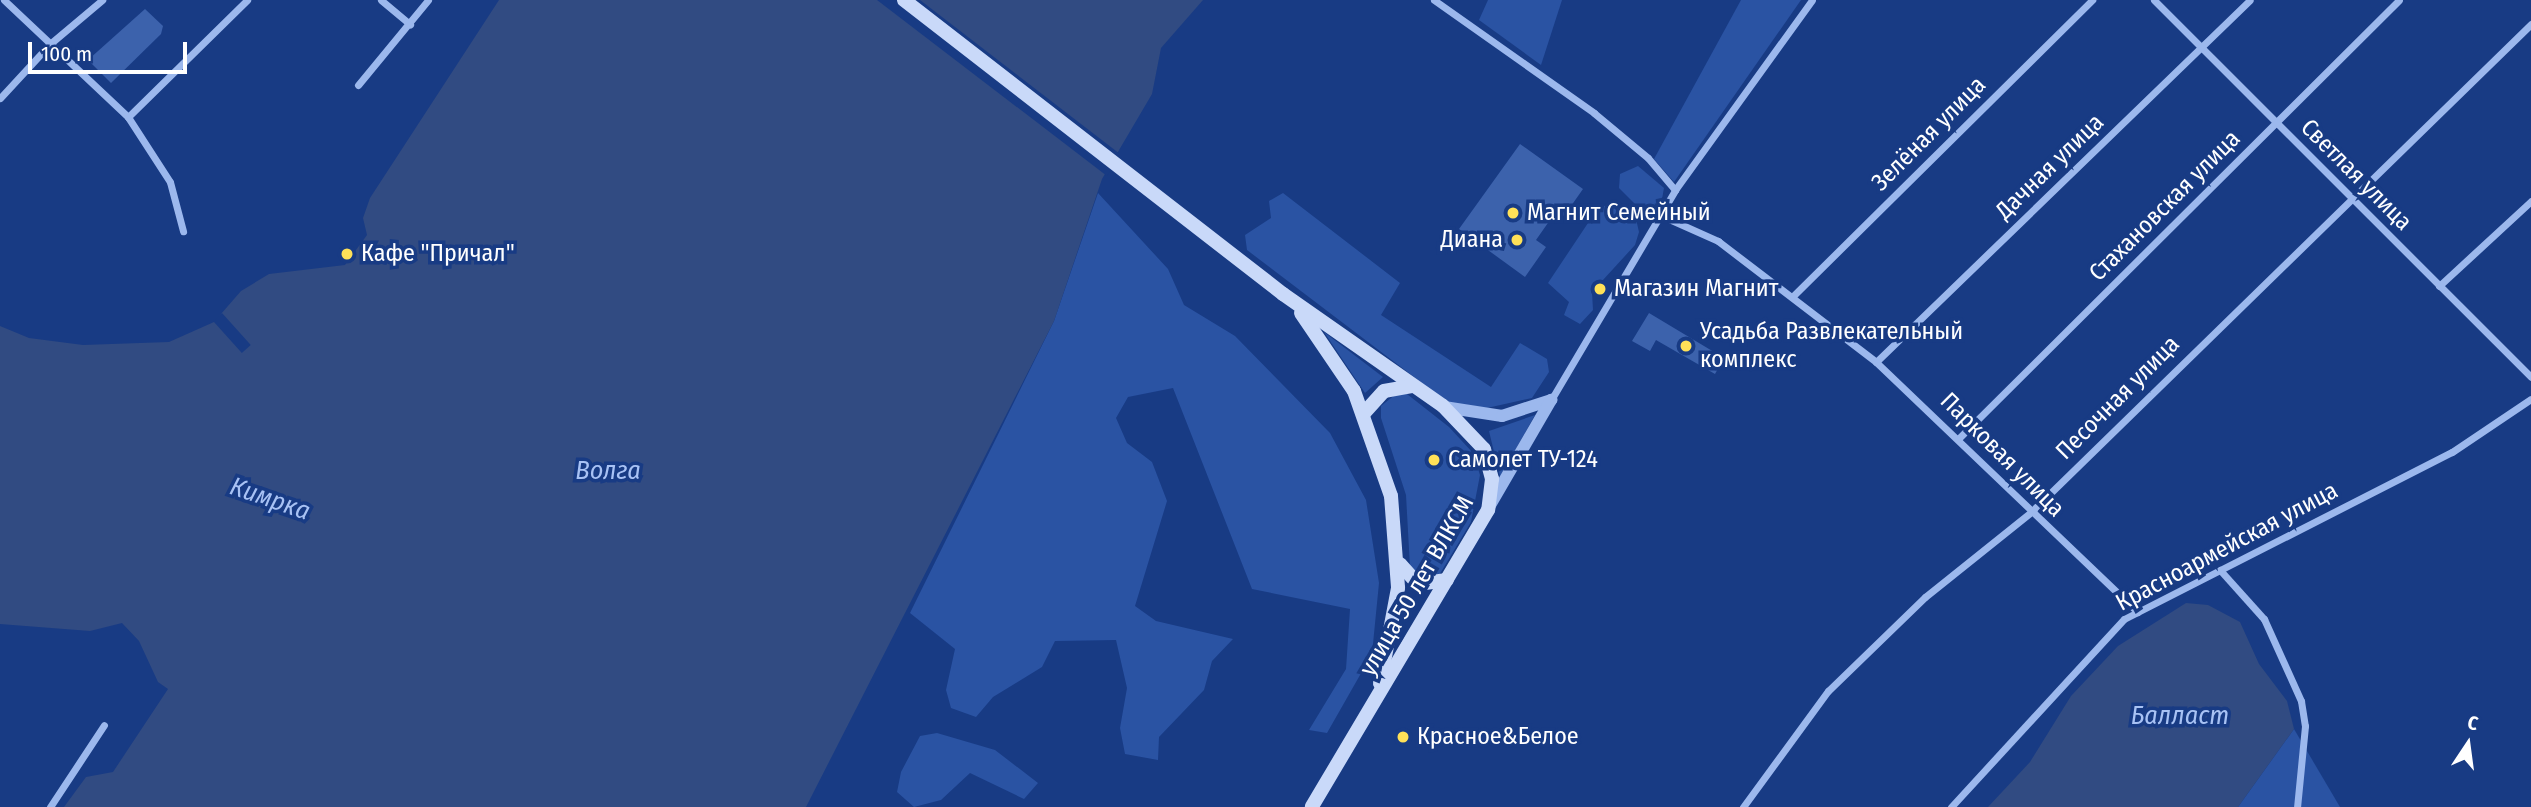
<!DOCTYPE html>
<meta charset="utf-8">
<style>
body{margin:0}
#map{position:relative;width:2531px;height:807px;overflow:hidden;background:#183b84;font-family:"Fira Sans Condensed",sans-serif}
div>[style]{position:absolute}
.green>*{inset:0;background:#2a53a3}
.water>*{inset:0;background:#314b82}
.pier>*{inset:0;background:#183b84;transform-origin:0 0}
.building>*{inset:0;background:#3c62ac}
.minor>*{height:7px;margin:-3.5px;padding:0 3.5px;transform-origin:3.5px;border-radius:3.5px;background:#9cb8ed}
.tertiary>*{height:12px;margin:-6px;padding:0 6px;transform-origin:6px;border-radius:6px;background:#9cb8ed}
.secondary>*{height:14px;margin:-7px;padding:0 7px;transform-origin:7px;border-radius:7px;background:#c9d9f9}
.dots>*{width:19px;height:19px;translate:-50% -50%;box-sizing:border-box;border:4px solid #183b84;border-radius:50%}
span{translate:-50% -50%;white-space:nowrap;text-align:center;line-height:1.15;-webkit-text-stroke:7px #183b84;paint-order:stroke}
.street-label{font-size:24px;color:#fff}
.poi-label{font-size:24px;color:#fff}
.left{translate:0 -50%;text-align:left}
.right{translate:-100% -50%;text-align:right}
.water-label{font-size:26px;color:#a8c2f4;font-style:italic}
.north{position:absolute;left:2433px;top:709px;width:70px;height:70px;-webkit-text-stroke:5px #183b84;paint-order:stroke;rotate:13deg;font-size:19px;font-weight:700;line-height:28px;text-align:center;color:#fff}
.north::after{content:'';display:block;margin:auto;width:24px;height:32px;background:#fff;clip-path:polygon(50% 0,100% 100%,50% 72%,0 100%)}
.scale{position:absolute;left:28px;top:42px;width:159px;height:32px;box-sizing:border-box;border:4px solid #fff;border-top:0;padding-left:9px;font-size:21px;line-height:24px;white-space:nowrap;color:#fff;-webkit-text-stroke:5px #183b84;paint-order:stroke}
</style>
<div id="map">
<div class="green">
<div style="clip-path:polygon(1488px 0,1562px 0,1541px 65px,1479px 20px)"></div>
<div style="clip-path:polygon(1741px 0,1801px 0,1674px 182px,1654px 159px)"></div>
<div style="clip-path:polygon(1638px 166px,1664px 188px,1660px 210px,1639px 208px,1619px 188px,1620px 174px)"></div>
<div style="clip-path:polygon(1098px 193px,1168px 269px,1184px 305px,1235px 336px,1330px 433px,1366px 500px,1379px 583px,1372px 654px,1327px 733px,1309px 730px,1346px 669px,1350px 609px,1252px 589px,1173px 388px,1128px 397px,1116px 418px,1127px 443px,1152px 462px,1167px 501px,1135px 606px,1156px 621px,1233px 639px,1212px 661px,1204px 690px,1159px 737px,1158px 760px,1125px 754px,1120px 728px,1127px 688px,1116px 640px,1055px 641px,1042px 667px,993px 697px,976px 717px,951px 708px,946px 690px,955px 649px,910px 613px,1054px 321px)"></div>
<div style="clip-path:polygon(1283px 193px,1400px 283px,1381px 315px,1491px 387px,1520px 343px,1547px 359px,1549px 372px,1532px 398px,1487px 408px,1447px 402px,1247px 250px,1245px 235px,1271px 218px,1269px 201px)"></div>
<div style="clip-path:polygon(1610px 204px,1636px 219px,1639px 232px,1635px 245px,1592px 292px,1593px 310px,1580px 324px,1564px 315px,1569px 302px,1548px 283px,1598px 208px)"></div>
<div style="clip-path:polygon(1324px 332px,1383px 377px,1365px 393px)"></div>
<div style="clip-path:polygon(1396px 394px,1407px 394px,1449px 427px,1473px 453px,1480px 475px,1471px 522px,1438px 577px,1417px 577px,1410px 567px,1406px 495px,1381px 418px,1381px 406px)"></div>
<div style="clip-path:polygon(1535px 415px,1500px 477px,1489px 431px)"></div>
<div style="clip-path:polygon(2294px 729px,2340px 807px,2238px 807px)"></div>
<div style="clip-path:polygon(937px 733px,995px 750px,1038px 783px,1024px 799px,970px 773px,941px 800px,914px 807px,897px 792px,901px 772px,920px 736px)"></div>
</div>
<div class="water">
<div style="clip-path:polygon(499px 0,1203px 0,1161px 48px,1152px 94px,1102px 179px,1054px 321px,806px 807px,64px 807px,86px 777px,113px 772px,168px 689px,158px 682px,139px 641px,122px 623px,90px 631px,0 624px,0 326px,29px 338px,83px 345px,169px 342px,214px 322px,241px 291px,269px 274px,345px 265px,367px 235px,363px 218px,370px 198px)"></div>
<div style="clip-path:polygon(2186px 603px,2208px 605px,2240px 622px,2259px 664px,2287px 701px,2294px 729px,2238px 807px,1988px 807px,2030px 762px,2071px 696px,2118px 646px)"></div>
</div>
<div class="pier">
<div style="clip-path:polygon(877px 0,920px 0,1120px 154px,1107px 176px)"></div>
<div style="left:222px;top:313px;width:43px;height:12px;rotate:48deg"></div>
</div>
<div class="building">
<div style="clip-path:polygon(145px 9px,163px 26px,161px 34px,111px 83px,88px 60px)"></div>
<div style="clip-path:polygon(1520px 144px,1583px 189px,1564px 216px,1557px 210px,1536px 240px,1546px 247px,1525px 277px,1459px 229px)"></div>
<div style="clip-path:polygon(1649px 313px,1724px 358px,1715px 374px,1656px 340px,1650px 351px,1632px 341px)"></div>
</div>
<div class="minor">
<div style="left:4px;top:0;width:170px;rotate:43.3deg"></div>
<div style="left:128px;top:117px;width:77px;rotate:57.1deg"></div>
<div style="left:170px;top:182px;width:51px;rotate:75.1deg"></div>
<div style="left:381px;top:0;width:38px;rotate:40deg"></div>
<div style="left:1434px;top:0;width:196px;rotate:35.2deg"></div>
<div style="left:1594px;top:113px;width:70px;rotate:39.8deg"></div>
<div style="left:1648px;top:158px;width:42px;rotate:49.8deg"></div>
<div style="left:2154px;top:0;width:533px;rotate:45deg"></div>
<div style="left:358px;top:85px;width:110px;rotate:-50.5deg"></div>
<div style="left:0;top:98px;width:75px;rotate:-47.2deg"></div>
<div style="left:51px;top:43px;width:67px;rotate:-40.1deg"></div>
<div style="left:128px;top:117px;width:167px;rotate:-44.5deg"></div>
<div style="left:1660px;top:215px;width:64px;rotate:24.1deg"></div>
<div style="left:1718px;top:241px;width:199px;rotate:37.4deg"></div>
<div style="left:1876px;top:362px;width:362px;rotate:43.7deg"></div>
<div style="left:2439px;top:286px;width:125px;rotate:-42.7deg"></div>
<div style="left:1793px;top:296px;width:421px;rotate:-44.7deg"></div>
<div style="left:1876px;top:362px;width:520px;rotate:-44.07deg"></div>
<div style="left:1551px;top:400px;width:244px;rotate:-59.4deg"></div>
<div style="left:1675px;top:190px;width:234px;rotate:-54.2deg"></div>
<div style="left:1958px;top:439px;width:622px;rotate:-44.87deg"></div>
<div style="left:2220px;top:570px;width:66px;rotate:48.1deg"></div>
<div style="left:2264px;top:619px;width:90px;rotate:65.7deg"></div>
<div style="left:2301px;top:701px;width:25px;rotate:81deg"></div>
<div style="left:2305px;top:726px;width:81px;rotate:95.6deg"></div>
<div style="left:50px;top:807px;width:98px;rotate:-56.6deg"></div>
<div style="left:1743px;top:807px;width:144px;rotate:-53.8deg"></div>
<div style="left:1828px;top:691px;width:135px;rotate:-44.1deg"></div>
<div style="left:1925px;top:597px;width:136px;rotate:-38.7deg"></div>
<div style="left:2031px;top:512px;width:699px;rotate:-44.3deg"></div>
<div style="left:1951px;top:807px;width:255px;rotate:-47.4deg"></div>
<div style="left:2124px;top:619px;width:368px;rotate:-27deg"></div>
<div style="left:2452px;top:452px;width:95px;rotate:-33.9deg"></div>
</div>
<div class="tertiary">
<div style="left:1444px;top:407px;width:59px;rotate:8.8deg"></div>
<div style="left:1502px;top:416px;width:52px;rotate:-18.1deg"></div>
<div style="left:1489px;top:507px;width:124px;rotate:-59.9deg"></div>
</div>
<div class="secondary">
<div style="left:904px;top:0;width:480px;rotate:37.8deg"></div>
<div style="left:1283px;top:294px;width:195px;rotate:35deg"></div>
<div style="left:1443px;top:406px;width:59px;rotate:46.4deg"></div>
<div style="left:1484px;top:449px;width:31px;rotate:75deg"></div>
<div style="left:1492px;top:479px;width:31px;rotate:97deg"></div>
<div style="left:1488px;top:510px;width:345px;rotate:120.7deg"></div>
<div style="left:1301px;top:313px;width:94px;rotate:55.8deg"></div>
<div style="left:1354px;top:391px;width:111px;rotate:70.6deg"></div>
<div style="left:1391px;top:496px;width:92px;rotate:85.6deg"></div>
<div style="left:1398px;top:588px;width:97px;rotate:100.7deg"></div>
<div style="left:1365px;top:412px;width:28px;rotate:-48deg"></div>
<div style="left:1384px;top:391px;width:28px;rotate:-10deg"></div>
<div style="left:1400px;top:564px;width:27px;rotate:48deg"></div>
<div style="left:1418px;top:584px;width:29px;rotate:-8deg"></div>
</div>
<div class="dots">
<div style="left:1513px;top:213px;background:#ffe158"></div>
<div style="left:1517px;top:240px;background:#ffe158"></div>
<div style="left:347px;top:254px;background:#ffe158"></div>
<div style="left:1600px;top:289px;background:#ffe158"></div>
<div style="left:1686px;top:346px;background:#ffe158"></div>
<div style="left:1434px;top:460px;background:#ffe158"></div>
<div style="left:1403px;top:737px;background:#ffe158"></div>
</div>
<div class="street-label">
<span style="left:1929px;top:134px;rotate:-45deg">Зелёная улица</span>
<span style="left:2050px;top:167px;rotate:-44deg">Дачная улица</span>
<span style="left:2356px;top:175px;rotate:45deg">Светлая улица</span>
<span style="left:2165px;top:206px;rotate:-45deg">Стахановская улица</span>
<span style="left:2118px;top:398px;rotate:-45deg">Песочная улица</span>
<span style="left:2002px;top:455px;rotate:45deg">Парковая улица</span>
<span style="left:2227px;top:547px;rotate:-28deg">Красноармейская улица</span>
<span style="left:1417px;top:586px;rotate:-60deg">улица 50 лет ВЛКСМ</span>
</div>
<div class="poi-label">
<span class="left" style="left:1527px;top:213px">Магнит Семейный</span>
<span class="right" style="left:1503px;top:240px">Диана</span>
<span class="left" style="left:361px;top:254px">Кафе "Причал"</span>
<span class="left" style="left:1614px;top:289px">Магазин Магнит</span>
<span class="left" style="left:1700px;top:346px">Усадьба Развлекательный<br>комплекс</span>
<span class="left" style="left:1448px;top:460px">Самолет ТУ-124</span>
<span class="left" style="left:1417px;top:737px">Красное&amp;Белое</span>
</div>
<div class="water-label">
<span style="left:608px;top:471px">Волга</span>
<span style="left:270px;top:499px;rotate:19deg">Кимрка</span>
<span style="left:2180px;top:716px">Балласт</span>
</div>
<div class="north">С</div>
<div class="scale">100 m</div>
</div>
